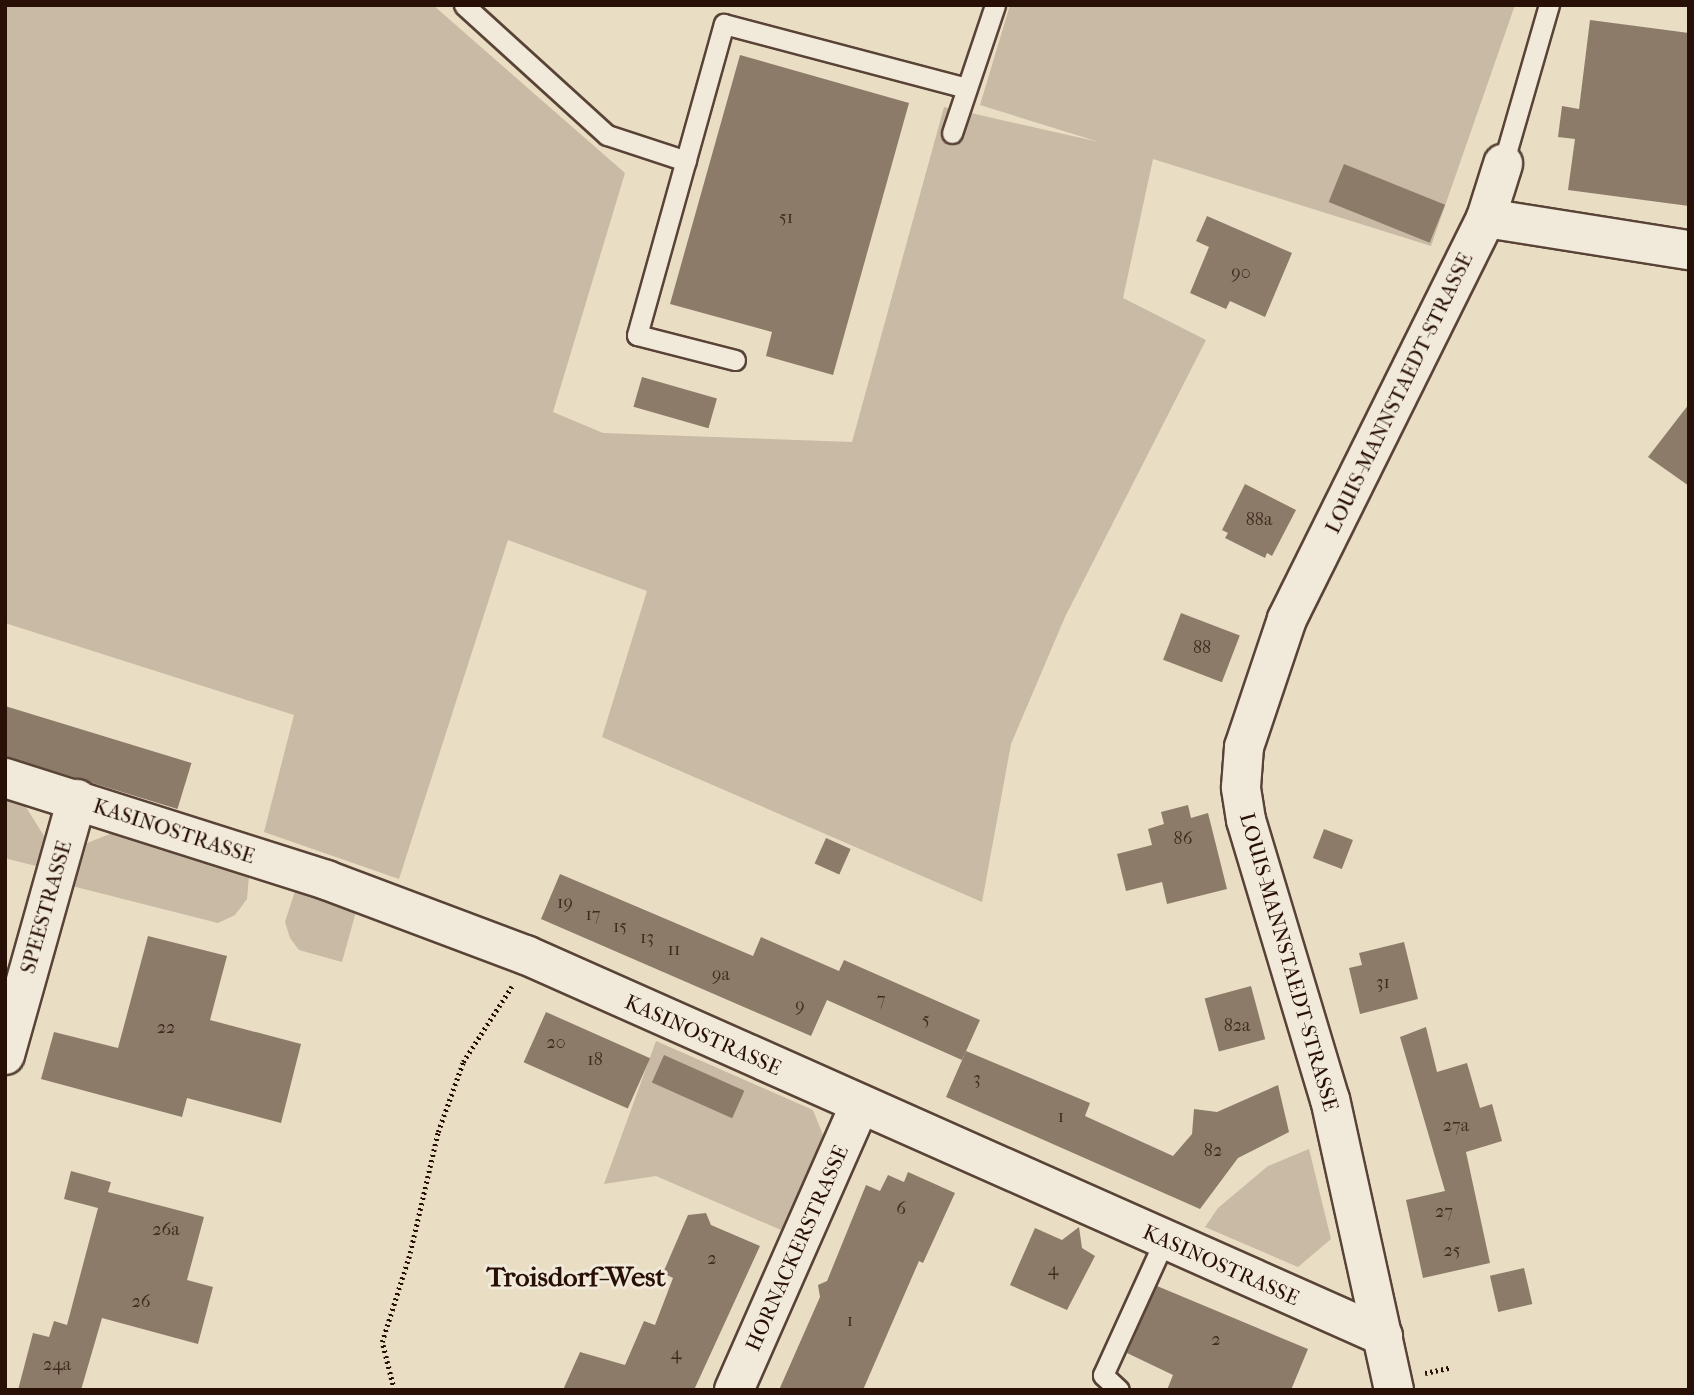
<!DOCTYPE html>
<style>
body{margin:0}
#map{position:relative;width:1694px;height:1395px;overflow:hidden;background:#e9ddc4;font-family:"IM FELL French Canon",serif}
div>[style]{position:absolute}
.green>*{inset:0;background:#c8baa4}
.building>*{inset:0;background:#8c7b69;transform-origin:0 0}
.path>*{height:4.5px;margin-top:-2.25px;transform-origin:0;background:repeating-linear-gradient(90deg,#281006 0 2px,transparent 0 5.5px)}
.roads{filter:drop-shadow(2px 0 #584336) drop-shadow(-2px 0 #584336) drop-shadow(0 2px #584336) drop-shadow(0 -2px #584336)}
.lane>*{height:19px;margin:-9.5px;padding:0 9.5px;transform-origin:9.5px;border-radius:9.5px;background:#f1e9d9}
.street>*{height:38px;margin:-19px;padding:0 19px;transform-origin:19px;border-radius:19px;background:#f1e9d9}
span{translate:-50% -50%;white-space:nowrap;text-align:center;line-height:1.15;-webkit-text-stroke:6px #f1e9d9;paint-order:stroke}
.number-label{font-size:18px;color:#412b1f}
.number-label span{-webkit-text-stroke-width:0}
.street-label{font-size:21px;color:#281006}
.district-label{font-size:28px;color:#281006;font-weight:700}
.frame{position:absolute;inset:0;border:7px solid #281006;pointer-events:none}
</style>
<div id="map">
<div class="green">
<div style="clip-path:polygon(5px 5px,433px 5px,625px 173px,553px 412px,603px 433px,852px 442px,944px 107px,1099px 142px,980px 105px,1010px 5px,1515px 5px,1431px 246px,1153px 159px,1123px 298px,1206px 340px,1065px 617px,1011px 744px,982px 902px,602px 737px,647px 591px,508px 540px,399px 879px,264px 832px,294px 715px,5px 623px)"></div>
<div style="clip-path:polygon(5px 796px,24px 804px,44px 836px,40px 867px,8px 859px,5px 855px)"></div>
<div style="clip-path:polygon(115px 832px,249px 876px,247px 899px,235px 915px,218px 923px,68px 885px,77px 847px)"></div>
<div style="clip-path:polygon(300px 889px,357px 908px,342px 962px,299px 950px,290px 938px,285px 922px,295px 891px)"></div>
<div style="clip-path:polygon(656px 1041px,813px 1110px,823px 1135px,781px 1230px,656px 1176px,604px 1184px)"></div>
<div style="clip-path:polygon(1309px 1149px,1331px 1239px,1298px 1267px,1205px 1227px,1218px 1208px,1268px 1166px)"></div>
</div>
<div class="building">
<div style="clip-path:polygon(1590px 20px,1689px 33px,1689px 206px,1568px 190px,1575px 139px,1558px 137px,1562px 106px,1579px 109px)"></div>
<div style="clip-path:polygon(740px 55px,909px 103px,833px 375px,766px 356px,772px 332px,670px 304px)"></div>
<div style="left:1344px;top:164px;width:109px;height:41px;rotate:22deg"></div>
<div style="clip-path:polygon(1207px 216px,1292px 253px,1265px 317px,1230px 301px,1226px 309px,1190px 293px,1209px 247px,1196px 241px)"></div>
<div style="left:642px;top:377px;width:78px;height:31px;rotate:16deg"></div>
<div style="clip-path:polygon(1689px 404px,1689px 486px,1648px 457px)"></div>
<div style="clip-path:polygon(1245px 484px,1296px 510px,1272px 556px,1267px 553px,1265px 558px,1225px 538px,1228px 533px,1222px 530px)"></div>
<div style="left:1181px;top:613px;width:63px;height:50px;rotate:21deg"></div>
<div style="left:5px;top:706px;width:195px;height:48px;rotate:17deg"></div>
<div style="clip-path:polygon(1188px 805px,1191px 818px,1208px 813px,1227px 889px,1167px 904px,1162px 882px,1126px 891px,1117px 854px,1152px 845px,1148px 829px,1164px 824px,1161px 812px)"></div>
<div style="left:1324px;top:829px;width:31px;height:31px;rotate:21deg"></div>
<div style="left:826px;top:838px;width:27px;height:28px;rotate:24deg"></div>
<div style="clip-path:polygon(560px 874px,753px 956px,761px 937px,839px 971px,844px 960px,980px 1020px,962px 1060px,827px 1000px,811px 1036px,541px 919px)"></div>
<div style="clip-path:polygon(148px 936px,227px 956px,210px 1020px,301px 1044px,281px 1123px,187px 1098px,182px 1117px,41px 1079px,54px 1032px,118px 1048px)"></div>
<div style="clip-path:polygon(1404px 942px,1418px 999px,1360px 1014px,1349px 968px,1362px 965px,1359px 953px)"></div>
<div style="left:1251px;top:986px;width:55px;height:48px;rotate:75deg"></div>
<div style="left:546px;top:1012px;width:114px;height:55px;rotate:24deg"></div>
<div style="clip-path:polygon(1426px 1027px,1437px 1072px,1467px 1063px,1480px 1108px,1492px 1104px,1502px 1141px,1466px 1152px,1490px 1263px,1423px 1278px,1406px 1200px,1445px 1191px,1400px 1037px)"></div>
<div style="clip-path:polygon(966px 1051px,1090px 1103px,1085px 1116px,1173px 1156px,1192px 1134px,1194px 1109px,1217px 1112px,1278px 1085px,1289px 1132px,1238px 1158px,1200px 1209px,946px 1097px)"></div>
<div style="left:664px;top:1055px;width:88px;height:30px;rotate:24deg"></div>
<div style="clip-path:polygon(71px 1171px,111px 1182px,108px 1192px,204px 1217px,187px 1280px,213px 1287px,198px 1344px,102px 1318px,81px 1390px,18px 1390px,33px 1333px,49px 1337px,54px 1321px,67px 1325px,98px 1208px,64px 1199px)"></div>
<div style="clip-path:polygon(908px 1172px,955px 1193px,923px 1263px,919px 1261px,863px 1390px,779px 1390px,820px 1297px,818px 1285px,827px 1281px,866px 1185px,880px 1191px,888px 1175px,904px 1182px)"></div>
<div style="clip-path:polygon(706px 1213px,711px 1225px,760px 1246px,694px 1390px,563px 1390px,580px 1352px,625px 1365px,644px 1321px,655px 1325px,673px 1278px,663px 1273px,688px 1215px)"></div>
<div style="clip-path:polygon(1079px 1227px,1082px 1248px,1095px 1256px,1067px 1310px,1010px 1285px,1035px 1228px,1062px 1240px)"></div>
<div style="left:1524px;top:1268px;width:37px;height:35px;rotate:77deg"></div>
<div style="clip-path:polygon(1157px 1286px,1308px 1349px,1291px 1390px,1167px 1390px,1173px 1375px,1127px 1353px)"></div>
</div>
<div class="path">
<div style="left:1425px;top:1373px;width:25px;rotate:-12deg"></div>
<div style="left:394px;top:1390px;width:49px;rotate:-104deg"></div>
<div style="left:382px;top:1342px;width:93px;rotate:-72.5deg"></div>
<div style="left:410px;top:1253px;width:124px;rotate:-77deg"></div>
<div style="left:438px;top:1132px;width:74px;rotate:-70.3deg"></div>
<div style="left:463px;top:1062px;width:90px;rotate:-57.2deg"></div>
</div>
<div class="roads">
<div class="lane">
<div style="left:464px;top:5px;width:193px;rotate:42.3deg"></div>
<div style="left:607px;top:135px;width:83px;rotate:18.2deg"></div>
<div style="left:952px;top:133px;width:135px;rotate:-71.4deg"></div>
<div style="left:1503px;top:164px;width:166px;rotate:-73.9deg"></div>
<div style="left:735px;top:360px;width:101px;rotate:-165.7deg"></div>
<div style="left:637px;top:335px;width:323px;rotate:-74.4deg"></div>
<div style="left:724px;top:24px;width:251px;rotate:14.8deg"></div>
<div style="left:1119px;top:1390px;width:22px;rotate:-137deg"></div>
<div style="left:1103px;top:1375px;width:147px;rotate:-65.5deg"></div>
</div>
<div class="street">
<div style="left:1486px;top:218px;width:206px;rotate:9deg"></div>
<div style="left:5px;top:778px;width:337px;rotate:17.6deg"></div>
<div style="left:326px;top:880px;width:214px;rotate:20.6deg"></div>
<div style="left:526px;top:955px;width:938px;rotate:23.97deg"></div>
<div style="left:5px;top:1055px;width:266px;rotate:-74.3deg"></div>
<div style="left:734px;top:1390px;width:310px;rotate:-66.2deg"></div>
<div style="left:1394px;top:1390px;width:297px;rotate:-102.4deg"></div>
<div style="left:1330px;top:1100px;width:292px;rotate:-106.7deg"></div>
<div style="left:1246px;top:820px;width:33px;rotate:-99deg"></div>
<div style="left:1241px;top:787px;width:40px;rotate:-85.7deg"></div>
<div style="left:1244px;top:747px;width:135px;rotate:-71.4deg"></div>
<div style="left:1287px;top:619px;width:448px;rotate:-63.6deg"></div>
<div style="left:1486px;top:218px;width:57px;rotate:-72.5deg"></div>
</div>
</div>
<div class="number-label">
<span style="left:786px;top:218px">51</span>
<span style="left:1241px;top:273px">90</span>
<span style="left:1259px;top:520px">88a</span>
<span style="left:1202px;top:648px">88</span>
<span style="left:1183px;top:839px">86</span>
<span style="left:565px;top:903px">19</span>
<span style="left:593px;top:915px">17</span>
<span style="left:620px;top:927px">15</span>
<span style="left:647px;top:938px">13</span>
<span style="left:674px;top:950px">11</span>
<span style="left:721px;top:975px">9a</span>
<span style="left:1383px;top:983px">31</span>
<span style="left:881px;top:1000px">7</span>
<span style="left:800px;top:1006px">9</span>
<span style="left:926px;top:1020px">5</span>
<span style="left:1237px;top:1026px">82a</span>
<span style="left:166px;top:1028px">22</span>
<span style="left:556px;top:1043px">20</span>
<span style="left:595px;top:1060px">18</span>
<span style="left:977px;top:1079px">3</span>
<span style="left:1061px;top:1117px">1</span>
<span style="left:1456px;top:1126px">27a</span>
<span style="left:1213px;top:1151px">82</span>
<span style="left:901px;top:1209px">6</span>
<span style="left:1444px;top:1212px">27</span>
<span style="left:166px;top:1230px">26a</span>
<span style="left:1452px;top:1251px">25</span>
<span style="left:712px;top:1259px">2</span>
<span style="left:1053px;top:1270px">4</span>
<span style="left:141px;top:1302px">26</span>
<span style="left:850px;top:1321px">1</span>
<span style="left:1216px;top:1340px">2</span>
<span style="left:676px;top:1354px">4</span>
<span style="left:57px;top:1365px">24a</span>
</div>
<div class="street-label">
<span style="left:1399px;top:393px;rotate:-64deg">LOUIS-MANNSTAEDT-STRASSE</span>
<span style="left:174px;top:831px;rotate:18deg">KASINOSTRASSE</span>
<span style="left:46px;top:907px;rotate:-74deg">SPEESTRASSE</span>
<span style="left:1289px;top:962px;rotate:74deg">LOUIS-MANNSTAEDT-STRASSE</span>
<span style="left:703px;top:1035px;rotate:24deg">KASINOSTRASSE</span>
<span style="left:797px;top:1248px;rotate:-66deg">HORNACKERSTRASSE</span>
<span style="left:1221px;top:1265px;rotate:24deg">KASINOSTRASSE</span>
</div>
<div class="district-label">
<span style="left:576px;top:1277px">Troisdorf-West</span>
</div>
<div class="frame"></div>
</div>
